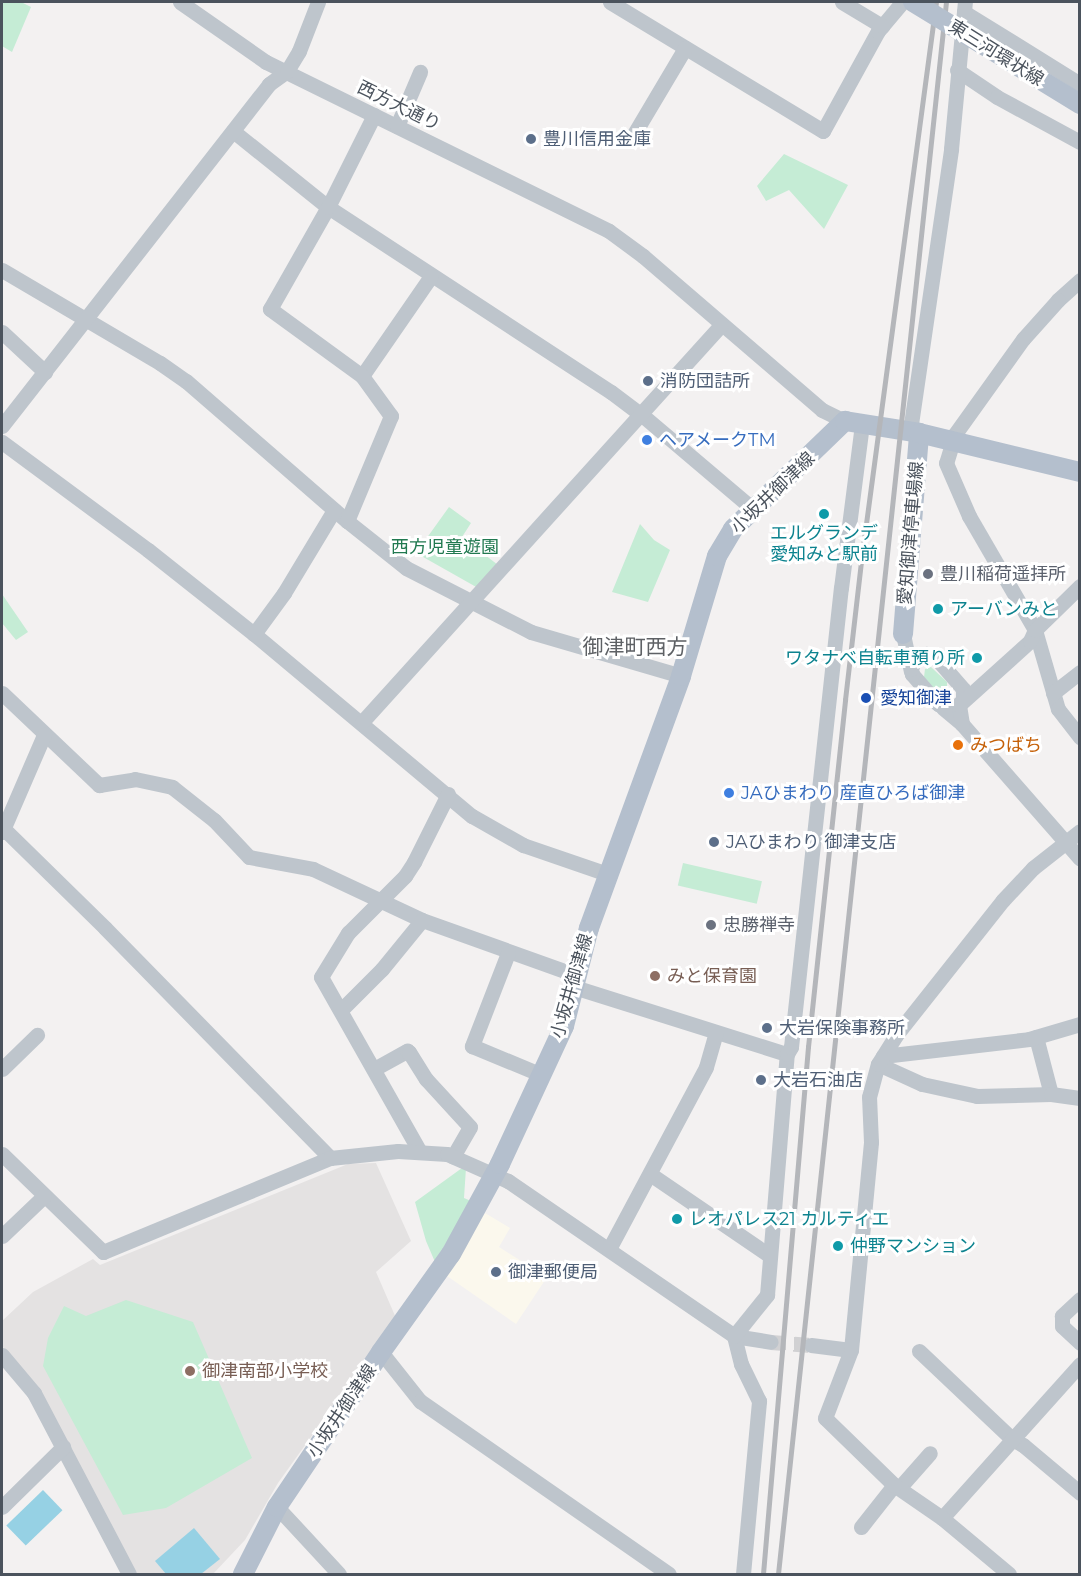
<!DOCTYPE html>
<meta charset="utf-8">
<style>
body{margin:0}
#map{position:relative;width:1081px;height:1576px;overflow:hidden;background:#f3f1f1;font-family:Montserrat,"Noto Sans JP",sans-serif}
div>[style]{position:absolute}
.commercial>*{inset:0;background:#fbf8ed}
.education>*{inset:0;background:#e4e2e2}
.green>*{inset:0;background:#c5ecd5;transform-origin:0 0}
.water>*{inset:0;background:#96d1e4;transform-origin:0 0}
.minor-tunnel>*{height:15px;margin-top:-7.5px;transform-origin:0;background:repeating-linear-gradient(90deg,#d1d1d3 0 15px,transparent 0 23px)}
.minor>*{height:15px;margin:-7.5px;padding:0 7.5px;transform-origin:7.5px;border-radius:7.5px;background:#bec5cc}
.major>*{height:20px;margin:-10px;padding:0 10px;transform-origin:10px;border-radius:10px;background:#b4bfcd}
.rail>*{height:4.5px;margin:-2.25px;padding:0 2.25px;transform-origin:2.25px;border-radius:2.25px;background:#b4b6ba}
.major-bridge>*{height:20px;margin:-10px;padding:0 10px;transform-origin:10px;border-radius:10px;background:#b4bfcd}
.dots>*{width:16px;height:16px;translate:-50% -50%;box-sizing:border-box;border:3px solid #fff;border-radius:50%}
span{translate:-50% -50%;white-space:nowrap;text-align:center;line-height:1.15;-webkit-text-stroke:6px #fff;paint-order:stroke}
.street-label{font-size:18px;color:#4b535d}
.service-label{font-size:18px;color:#4e5e75}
.left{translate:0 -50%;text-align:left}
.shop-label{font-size:18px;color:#366cbe}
.culture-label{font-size:18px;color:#0d838f}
.right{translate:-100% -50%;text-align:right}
.park-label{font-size:18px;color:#217950}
.worship-label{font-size:18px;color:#5b616d}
.transit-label{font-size:18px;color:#164399}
.food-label{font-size:18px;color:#c56008}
.education-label{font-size:18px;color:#785e54}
.quarter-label{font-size:21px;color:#5e6165}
.frame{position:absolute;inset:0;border:3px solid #4b535d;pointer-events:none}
</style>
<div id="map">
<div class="commercial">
<div style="clip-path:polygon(485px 1213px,510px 1228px,499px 1247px,547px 1277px,516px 1324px,447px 1276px)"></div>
</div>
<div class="education">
<div style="clip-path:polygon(376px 1163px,411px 1241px,376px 1272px,396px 1318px,278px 1483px,245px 1540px,213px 1574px,136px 1574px,40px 1391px,2px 1346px,2px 1321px,33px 1292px,93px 1259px,100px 1265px,348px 1164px)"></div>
</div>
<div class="green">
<div style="clip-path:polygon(2px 2px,21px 2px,31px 7px,12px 52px,2px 46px)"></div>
<div style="clip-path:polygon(784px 154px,848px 185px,824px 229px,789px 190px,766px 201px,757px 186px)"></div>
<div style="clip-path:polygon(449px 507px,471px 523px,462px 537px,498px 565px,478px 588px,416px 553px)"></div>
<div style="clip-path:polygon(640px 524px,654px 540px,670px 550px,648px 602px,612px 592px)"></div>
<div style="clip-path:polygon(2px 594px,28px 632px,16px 640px,2px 623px)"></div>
<div style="clip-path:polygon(931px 667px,947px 682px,947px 688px,943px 692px,937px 692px,924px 677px,925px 669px)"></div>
<div style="left:683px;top:863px;width:81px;height:23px;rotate:13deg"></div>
<div style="clip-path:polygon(462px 1168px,466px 1168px,464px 1198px,471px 1201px,435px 1262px,426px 1241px,415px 1202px)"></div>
<div style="clip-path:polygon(126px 1300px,193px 1322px,252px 1458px,166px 1508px,123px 1515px,43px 1366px,48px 1338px,64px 1306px,86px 1316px)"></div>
</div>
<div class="water">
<div style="left:43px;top:1490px;width:28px;height:51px;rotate:46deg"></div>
<div style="clip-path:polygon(194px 1528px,220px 1559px,201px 1574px,166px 1574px,155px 1561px)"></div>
</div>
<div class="minor-tunnel">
<div style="left:771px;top:1342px;width:40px;rotate:4.3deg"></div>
</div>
<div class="minor">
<div style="left:180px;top:2px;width:105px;rotate:34.9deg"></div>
<div style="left:266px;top:62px;width:382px;rotate:26.2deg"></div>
<div style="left:609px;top:231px;width:42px;rotate:36.3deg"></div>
<div style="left:643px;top:256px;width:236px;rotate:40.7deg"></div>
<div style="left:822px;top:410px;width:25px;rotate:26deg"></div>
<div style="left:610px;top:2px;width:249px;rotate:31.2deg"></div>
<div style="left:823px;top:131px;width:114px;rotate:-61.2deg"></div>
<div style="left:878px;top:31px;width:38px;rotate:-50deg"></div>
<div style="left:842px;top:2px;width:47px;rotate:31deg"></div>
<div style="left:964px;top:12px;width:137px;rotate:31.8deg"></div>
<div style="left:957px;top:70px;width:48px;rotate:34deg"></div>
<div style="left:997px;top:97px;width:94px;rotate:28.5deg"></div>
<div style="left:397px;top:126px;width:59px;rotate:-66.9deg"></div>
<div style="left:233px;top:131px;width:122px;rotate:38.7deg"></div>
<div style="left:328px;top:207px;width:338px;rotate:33.2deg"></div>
<div style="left:611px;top:392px;width:39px;rotate:37deg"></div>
<div style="left:642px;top:415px;width:147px;rotate:40.3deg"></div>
<div style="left:631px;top:139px;width:106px;rotate:-59.3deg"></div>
<div style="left:2px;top:270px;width:183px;rotate:30.5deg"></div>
<div style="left:160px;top:363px;width:32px;rotate:35deg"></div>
<div style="left:186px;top:381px;width:213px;rotate:41deg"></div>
<div style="left:347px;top:521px;width:75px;rotate:38.5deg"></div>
<div style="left:406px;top:568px;width:140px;rotate:27.1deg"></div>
<div style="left:531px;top:632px;width:156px;rotate:16.3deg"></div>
<div style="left:1080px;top:280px;width:30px;rotate:138deg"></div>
<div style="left:1058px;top:300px;width:52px;rotate:131.9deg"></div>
<div style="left:1023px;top:339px;width:117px;rotate:125.6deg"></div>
<div style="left:955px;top:434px;width:30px;rotate:107deg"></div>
<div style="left:946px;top:463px;width:58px;rotate:66.5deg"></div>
<div style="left:969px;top:516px;width:132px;rotate:59.9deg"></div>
<div style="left:1035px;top:630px;width:82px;rotate:73.8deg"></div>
<div style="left:1058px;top:709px;width:36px;rotate:52deg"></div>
<div style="left:2px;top:332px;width:59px;rotate:42.9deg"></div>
<div style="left:362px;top:376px;width:121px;rotate:-55.4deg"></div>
<div style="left:2px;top:426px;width:434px;rotate:-52deg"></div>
<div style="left:269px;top:84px;width:22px;rotate:-36deg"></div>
<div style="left:287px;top:71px;width:23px;rotate:-59deg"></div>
<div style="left:299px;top:51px;width:53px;rotate:-68.8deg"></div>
<div style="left:910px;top:431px;width:285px;rotate:-81.7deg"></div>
<div style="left:951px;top:149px;width:148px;rotate:-84.6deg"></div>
<div style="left:2px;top:442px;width:182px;rotate:36.5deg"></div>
<div style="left:148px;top:550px;width:135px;rotate:38.4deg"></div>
<div style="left:254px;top:634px;width:284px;rotate:39.9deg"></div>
<div style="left:472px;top:816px;width:59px;rotate:29.6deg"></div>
<div style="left:523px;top:845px;width:92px;rotate:19deg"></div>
<div style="left:347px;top:521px;width:114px;rotate:-67.3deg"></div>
<div style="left:391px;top:416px;width:49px;rotate:-125.9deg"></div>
<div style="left:362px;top:376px;width:114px;rotate:-143.9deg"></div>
<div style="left:270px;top:309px;width:117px;rotate:-60.4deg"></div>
<div style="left:328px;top:207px;width:103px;rotate:-63.4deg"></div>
<div style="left:254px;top:634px;width:51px;rotate:-53.8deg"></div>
<div style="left:284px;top:593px;width:97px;rotate:-58.9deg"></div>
<div style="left:903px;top:634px;width:38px;rotate:78deg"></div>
<div style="left:926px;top:654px;width:12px;rotate:24deg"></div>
<div style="left:937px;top:659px;width:40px;rotate:49deg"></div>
<div style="left:963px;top:689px;width:11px;rotate:90deg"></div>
<div style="left:963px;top:700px;width:12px;rotate:138deg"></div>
<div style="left:954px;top:708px;width:6px;rotate:171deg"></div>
<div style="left:948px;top:709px;width:11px;rotate:-153deg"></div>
<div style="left:938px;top:704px;width:40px;rotate:-131deg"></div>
<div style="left:912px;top:674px;width:5px;rotate:-101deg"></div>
<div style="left:911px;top:669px;width:12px;rotate:-70deg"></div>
<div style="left:915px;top:658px;width:12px;rotate:-20deg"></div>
<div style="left:2px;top:693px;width:134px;rotate:43.5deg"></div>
<div style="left:99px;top:785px;width:36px;rotate:-9deg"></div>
<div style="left:135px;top:779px;width:38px;rotate:12deg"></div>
<div style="left:172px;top:787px;width:53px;rotate:38.2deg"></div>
<div style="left:214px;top:820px;width:51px;rotate:46.6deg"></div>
<div style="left:249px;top:857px;width:65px;rotate:10.6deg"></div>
<div style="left:313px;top:869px;width:120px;rotate:25.1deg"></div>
<div style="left:422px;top:920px;width:164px;rotate:19.7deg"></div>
<div style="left:1053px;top:693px;width:34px;rotate:-38deg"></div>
<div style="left:943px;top:708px;width:25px;rotate:40deg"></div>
<div style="left:962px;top:724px;width:179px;rotate:48.8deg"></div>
<div style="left:362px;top:722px;width:535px;rotate:-47.88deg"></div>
<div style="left:962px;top:724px;width:19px;rotate:-99deg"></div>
<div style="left:959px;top:705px;width:96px;rotate:-42deg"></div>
<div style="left:1030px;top:641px;width:12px;rotate:-66deg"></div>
<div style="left:1035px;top:630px;width:63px;rotate:-44.4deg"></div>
<div style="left:2px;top:827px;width:144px;rotate:44.4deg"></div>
<div style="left:105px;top:928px;width:322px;rotate:45.6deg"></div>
<div style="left:2px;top:832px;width:106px;rotate:-66.6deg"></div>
<div style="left:508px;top:953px;width:100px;rotate:111.2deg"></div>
<div style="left:472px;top:1046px;width:76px;rotate:22.5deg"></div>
<div style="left:574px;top:987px;width:223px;rotate:17.5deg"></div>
<div style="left:341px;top:1010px;width:58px;rotate:-45deg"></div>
<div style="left:382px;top:969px;width:63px;rotate:-50.8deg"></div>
<div style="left:1036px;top:1037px;width:59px;rotate:75.3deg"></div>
<div style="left:883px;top:1056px;width:147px;rotate:-6.6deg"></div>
<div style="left:1029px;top:1039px;width:53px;rotate:-16.4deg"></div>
<div style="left:878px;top:1064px;width:48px;rotate:24.4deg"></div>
<div style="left:922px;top:1084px;width:56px;rotate:12.3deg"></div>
<div style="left:977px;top:1096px;width:74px;rotate:-1.5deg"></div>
<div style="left:1051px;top:1094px;width:29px;rotate:8deg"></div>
<div style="left:2px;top:1069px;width:49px;rotate:-44.2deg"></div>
<div style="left:374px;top:1069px;width:38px;rotate:-29deg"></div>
<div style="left:407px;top:1051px;width:2px;rotate:27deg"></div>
<div style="left:409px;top:1052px;width:32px;rotate:58deg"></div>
<div style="left:426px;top:1079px;width:65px;rotate:47.5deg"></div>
<div style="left:470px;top:1127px;width:34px;rotate:120deg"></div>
<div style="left:420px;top:1152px;width:201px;rotate:-119.5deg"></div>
<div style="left:321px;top:977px;width:52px;rotate:-58.5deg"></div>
<div style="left:348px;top:933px;width:81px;rotate:-45deg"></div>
<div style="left:405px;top:876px;width:17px;rotate:-57deg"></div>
<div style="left:414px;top:862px;width:76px;rotate:-63.4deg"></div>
<div style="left:2px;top:1154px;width:141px;rotate:44.1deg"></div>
<div style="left:103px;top:1252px;width:246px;rotate:-22.5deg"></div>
<div style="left:330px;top:1158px;width:68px;rotate:-5.9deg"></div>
<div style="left:398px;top:1151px;width:49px;rotate:3.5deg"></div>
<div style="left:447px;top:1154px;width:67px;rotate:23.9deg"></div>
<div style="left:508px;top:1181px;width:274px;rotate:34.4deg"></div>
<div style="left:734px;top:1336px;width:37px;rotate:9deg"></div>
<div style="left:650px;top:1174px;width:145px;rotate:34.3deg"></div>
<div style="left:2px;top:1236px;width:58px;rotate:-43.6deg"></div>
<div style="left:609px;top:1249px;width:206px;rotate:-61.9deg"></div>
<div style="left:706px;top:1067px;width:35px;rotate:-74deg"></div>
<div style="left:1080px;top:1299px;width:25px;rotate:137deg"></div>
<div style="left:1062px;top:1316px;width:10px;rotate:90deg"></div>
<div style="left:1062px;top:1326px;width:25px;rotate:43deg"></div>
<div style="left:811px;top:1345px;width:40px;rotate:7.1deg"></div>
<div style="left:919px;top:1351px;width:128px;rotate:43.4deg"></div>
<div style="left:1012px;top:1439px;width:13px;rotate:29deg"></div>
<div style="left:1023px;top:1445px;width:75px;rotate:40.1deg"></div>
<div style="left:381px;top:1352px;width:63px;rotate:51.5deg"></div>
<div style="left:420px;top:1401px;width:303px;rotate:34.8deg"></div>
<div style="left:2px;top:1355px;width:50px;rotate:49.9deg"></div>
<div style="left:34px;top:1393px;width:204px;rotate:62.3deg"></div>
<div style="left:900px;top:1487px;width:45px;rotate:-48.6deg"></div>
<div style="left:2px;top:1507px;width:86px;rotate:-44.5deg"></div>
<div style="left:277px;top:1507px;width:91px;rotate:47.2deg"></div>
<div style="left:942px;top:1518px;width:207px;rotate:-48.1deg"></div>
<div style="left:861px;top:1527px;width:53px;rotate:-51.8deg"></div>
<div style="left:743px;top:1574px;width:174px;rotate:-84.7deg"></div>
<div style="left:759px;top:1401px;width:41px;rotate:-115.9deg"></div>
<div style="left:741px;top:1364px;width:29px;rotate:-104deg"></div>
<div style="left:734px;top:1336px;width:53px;rotate:-51.2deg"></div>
<div style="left:767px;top:1295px;width:242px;rotate:-85.3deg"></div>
<div style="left:787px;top:1054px;width:8px;rotate:-60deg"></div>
<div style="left:791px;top:1047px;width:462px;rotate:-83.8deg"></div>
<div style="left:841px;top:588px;width:166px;rotate:-82.7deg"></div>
<div style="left:1009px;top:1574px;width:87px;rotate:-140.1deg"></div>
<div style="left:942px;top:1518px;width:58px;rotate:-145.5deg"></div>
<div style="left:894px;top:1485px;width:96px;rotate:-135.8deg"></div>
<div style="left:825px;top:1418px;width:73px;rotate:-69.1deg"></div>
<div style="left:851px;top:1350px;width:209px;rotate:-84.5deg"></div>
<div style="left:871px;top:1142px;width:45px;rotate:-92.5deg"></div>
<div style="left:869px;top:1097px;width:34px;rotate:-75deg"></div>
<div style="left:878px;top:1064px;width:34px;rotate:-58deg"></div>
<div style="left:896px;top:1035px;width:172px;rotate:-51.6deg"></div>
<div style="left:1003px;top:900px;width:44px;rotate:-46.8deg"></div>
<div style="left:1033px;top:868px;width:60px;rotate:-38.2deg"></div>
</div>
<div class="major">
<div style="left:903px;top:634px;width:202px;rotate:-85.4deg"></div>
<div style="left:243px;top:1574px;width:75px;rotate:-63.1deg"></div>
<div style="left:277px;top:1507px;width:187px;rotate:-56.1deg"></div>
<div style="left:381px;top:1352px;width:120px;rotate:-54.5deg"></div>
<div style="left:451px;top:1254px;width:102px;rotate:-61.4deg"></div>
<div style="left:500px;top:1164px;width:152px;rotate:-65.1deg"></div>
<div style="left:564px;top:1026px;width:101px;rotate:-75.7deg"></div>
<div style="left:589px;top:928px;width:268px;rotate:-69.9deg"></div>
<div style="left:681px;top:676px;width:125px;rotate:-73.3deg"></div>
<div style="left:717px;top:556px;width:31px;rotate:-59deg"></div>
<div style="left:733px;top:529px;width:156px;rotate:-44deg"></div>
<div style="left:845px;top:421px;width:75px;rotate:9.2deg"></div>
<div style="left:919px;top:433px;width:166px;rotate:13.6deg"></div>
</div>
<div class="rail">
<div style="left:763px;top:1574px;width:529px;rotate:-85.12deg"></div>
<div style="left:808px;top:1047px;width:349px;rotate:-83.9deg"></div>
<div style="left:845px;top:700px;width:140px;rotate:-83.4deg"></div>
<div style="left:861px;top:561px;width:564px;rotate:-82.36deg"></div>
<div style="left:778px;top:1574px;width:1581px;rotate:-83.9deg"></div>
</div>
<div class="major-bridge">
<div style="left:913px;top:2px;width:196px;rotate:31.4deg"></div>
</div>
<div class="dots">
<div style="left:531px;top:139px;background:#5c6f8a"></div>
<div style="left:648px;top:381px;background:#5c6f8a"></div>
<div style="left:647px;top:440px;background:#3f7fe0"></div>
<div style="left:824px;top:514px;background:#0f9aa8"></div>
<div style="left:928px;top:574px;background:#6b7280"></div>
<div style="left:938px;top:609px;background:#0f9aa8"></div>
<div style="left:977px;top:658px;background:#0f9aa8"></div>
<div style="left:866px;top:698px;background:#1a4fb4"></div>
<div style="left:958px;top:745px;background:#e8710a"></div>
<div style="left:729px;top:793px;background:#3f7fe0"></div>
<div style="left:714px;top:842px;background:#5c6f8a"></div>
<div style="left:711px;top:925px;background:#6b7280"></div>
<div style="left:655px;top:976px;background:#8d6e63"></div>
<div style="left:767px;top:1028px;background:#5c6f8a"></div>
<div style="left:761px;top:1080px;background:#5c6f8a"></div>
<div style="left:677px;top:1219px;background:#0f9aa8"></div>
<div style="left:838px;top:1246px;background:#0f9aa8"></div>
<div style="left:496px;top:1272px;background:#5c6f8a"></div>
<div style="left:190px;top:1371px;background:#8d6e63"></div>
</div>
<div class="street-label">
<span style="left:996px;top:53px;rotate:32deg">東三河環状線</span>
<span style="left:399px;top:106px;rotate:26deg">西方大通り</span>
<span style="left:773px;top:493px;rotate:-44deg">小坂井御津線</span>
<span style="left:911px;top:533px;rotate:-85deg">愛知御津停車場線</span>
<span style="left:572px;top:986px;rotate:-74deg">小坂井御津線</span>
<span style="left:342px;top:1411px;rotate:-56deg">小坂井御津線</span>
</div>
<div class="service-label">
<span class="left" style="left:543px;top:139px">豊川信用金庫</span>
<span class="left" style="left:660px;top:381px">消防団詰所</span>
<span class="left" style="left:726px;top:842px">JAひまわり 御津支店</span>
<span class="left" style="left:779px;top:1028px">大岩保険事務所</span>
<span class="left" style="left:773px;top:1080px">大岩石油店</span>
<span class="left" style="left:508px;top:1272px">御津郵便局</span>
</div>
<div class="shop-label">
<span class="left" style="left:659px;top:440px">ヘアメークTM</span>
<span class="left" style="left:741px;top:793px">JAひまわり 産直ひろば御津</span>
</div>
<div class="culture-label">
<span style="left:824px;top:544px">エルグランデ<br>愛知みと駅前</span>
<span class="left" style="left:950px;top:609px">アーバンみと</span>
<span class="right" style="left:965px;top:658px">ワタナベ自転車預り所</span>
<span class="left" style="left:689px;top:1219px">レオパレス21 カルティエ</span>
<span class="left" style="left:850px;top:1246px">仲野マンション</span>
</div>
<div class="park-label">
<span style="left:445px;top:547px">西方児童遊園</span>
</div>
<div class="worship-label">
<span class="left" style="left:940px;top:574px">豊川稲荷遥拝所</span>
<span class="left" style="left:723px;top:925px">忠勝禅寺</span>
</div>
<div class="transit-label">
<span class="left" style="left:880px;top:698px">愛知御津</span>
</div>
<div class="food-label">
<span class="left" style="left:970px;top:745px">みつばち</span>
</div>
<div class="education-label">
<span class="left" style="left:667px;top:976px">みと保育園</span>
<span class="left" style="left:202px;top:1371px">御津南部小学校</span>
</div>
<div class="quarter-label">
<span style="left:635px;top:647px">御津町西方</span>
</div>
<div class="frame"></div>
</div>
